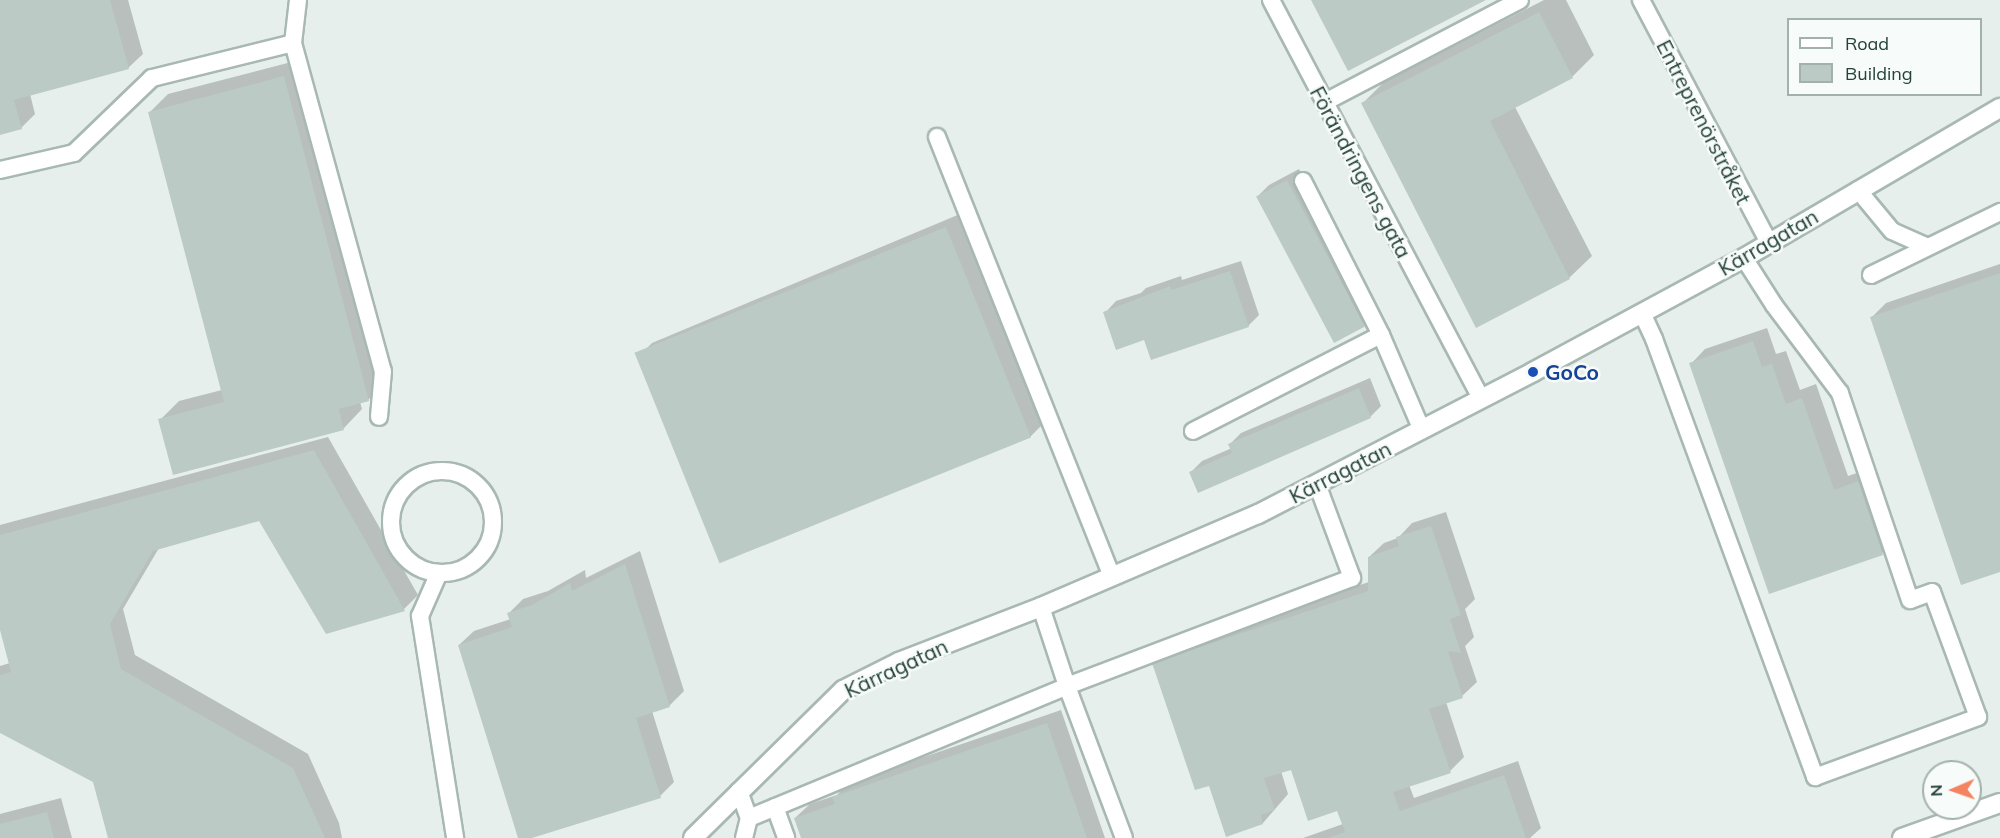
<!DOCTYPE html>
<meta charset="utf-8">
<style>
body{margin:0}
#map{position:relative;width:2000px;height:838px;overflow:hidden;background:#e6efeb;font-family:Mulish,sans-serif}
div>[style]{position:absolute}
.shadow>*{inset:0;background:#0003}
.building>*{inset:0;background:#bbcac4;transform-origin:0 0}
.roads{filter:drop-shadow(2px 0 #a8b8b2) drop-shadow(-2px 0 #a8b8b2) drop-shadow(0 2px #a8b8b2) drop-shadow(0 -2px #a8b8b2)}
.service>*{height:16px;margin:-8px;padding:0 8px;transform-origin:8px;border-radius:8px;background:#fff}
.service>.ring{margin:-8px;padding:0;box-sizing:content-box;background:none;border:16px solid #fff;border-radius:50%}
.minor>*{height:18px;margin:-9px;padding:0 9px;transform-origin:9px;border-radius:9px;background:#fff}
.tertiary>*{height:18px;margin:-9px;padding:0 9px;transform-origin:9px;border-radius:9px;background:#fff}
.dots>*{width:16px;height:16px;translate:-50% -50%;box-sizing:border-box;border:3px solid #f7fbf9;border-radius:50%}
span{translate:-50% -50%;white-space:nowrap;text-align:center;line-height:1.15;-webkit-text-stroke:5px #f7fbf9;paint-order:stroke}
.street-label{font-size:21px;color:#24423a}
.transit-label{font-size:21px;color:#164399;font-weight:700}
.left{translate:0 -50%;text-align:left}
.legend{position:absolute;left:1787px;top:18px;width:195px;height:78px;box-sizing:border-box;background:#f7fbf9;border:2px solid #a3b1ad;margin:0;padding:8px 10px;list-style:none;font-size:18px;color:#24423a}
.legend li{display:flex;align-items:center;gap:12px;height:30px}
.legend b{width:30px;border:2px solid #a3b1ad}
.north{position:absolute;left:1922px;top:760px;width:60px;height:60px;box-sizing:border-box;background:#f7fbf9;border:2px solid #a3b1ad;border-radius:50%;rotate:268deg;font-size:16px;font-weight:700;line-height:24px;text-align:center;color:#24423a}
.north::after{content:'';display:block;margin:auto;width:21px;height:27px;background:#f4845f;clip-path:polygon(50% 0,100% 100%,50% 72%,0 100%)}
</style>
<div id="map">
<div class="shadow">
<div style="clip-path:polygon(0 0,128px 0,143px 54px,128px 68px,30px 94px,35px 114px,21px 128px,0 134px)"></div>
<div style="clip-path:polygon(1544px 0,1566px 0,1594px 55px,1572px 77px,1515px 107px,1592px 256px,1569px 278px,1362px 104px,1384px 82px)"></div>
<div style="clip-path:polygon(303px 59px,387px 381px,368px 400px,360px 402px,362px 409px,344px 428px,174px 473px,160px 420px,179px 401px,222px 390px,149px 113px,168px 94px)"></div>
<div style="clip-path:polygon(1299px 169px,1375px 314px,1363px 325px,1334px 341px,1258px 196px,1269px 185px)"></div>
<div style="clip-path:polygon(960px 214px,1044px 423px,1030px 437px,637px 358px,652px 343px)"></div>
<div style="clip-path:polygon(1241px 261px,1259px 315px,1248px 326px,1145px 339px,1105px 313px,1116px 301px,1141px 293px,1146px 288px,1181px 276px,1182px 280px)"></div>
<div style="clip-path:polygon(2000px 264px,2000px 571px,1872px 317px,1886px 303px)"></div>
<div style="clip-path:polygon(1767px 328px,1776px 354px,1786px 351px,1800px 390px,1816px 384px,1848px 476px,1872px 468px,1897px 539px,1882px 553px,1691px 364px,1705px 349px)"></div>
<div style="clip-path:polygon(1370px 378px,1381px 406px,1370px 417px,1191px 472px,1202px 461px,1232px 448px,1230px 444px,1241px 433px)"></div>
<div style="clip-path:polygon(328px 437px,418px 595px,404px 609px,326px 632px,260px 519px,159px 548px,123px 609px,135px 655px,308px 754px,339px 823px,342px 838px,109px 838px,94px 781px,0 731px,0 666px,10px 663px,0 624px,0 525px)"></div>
<div style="clip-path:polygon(1446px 512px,1475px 599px,1465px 609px,1474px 637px,1465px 646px,1477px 682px,1462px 696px,1446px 702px,1464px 757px,1450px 771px,1409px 785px,1414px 798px,1518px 761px,1541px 828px,1530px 838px,1303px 838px,1343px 824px,1338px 809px,1292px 768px,1281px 771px,1288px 794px,1263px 823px,1210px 784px,1154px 663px,1168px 649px,1369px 582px,1369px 557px,1384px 543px,1398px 538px,1412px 523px)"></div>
<div style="clip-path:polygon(640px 551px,684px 691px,669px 706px,652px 711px,674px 782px,660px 796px,520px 838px,459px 645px,474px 631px,511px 619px,509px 613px,523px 599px,548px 591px,585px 570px,586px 578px)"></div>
<div style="clip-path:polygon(1061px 710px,1105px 838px,802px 838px,795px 818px,810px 804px,837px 795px,848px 783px)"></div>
<div style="clip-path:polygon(61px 798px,72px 838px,0 838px,0 814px)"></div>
</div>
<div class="building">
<div style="clip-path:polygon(0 0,110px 0,129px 69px,14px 100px,22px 129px,0 135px)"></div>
<div style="clip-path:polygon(1311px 0,1486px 0,1348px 71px)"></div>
<div style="clip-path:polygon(1539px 12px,1573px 78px,1490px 121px,1570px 279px,1476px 328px,1361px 103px)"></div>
<div style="clip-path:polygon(284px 76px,369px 401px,339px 409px,344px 430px,173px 475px,158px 419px,224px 402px,148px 112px)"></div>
<div style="left:1287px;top:180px;width:166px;height:35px;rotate:62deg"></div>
<div style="left:946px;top:227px;width:227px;height:336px;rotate:68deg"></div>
<div style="clip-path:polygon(1230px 271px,1249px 327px,1151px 360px,1144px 340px,1116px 350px,1103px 312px,1170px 286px,1171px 290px)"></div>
<div style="clip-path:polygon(2000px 273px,2000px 572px,1961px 585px,1870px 317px)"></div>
<div style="clip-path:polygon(1753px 341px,1762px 367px,1772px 364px,1786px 404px,1802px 398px,1834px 490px,1858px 481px,1883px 555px,1769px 594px,1689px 363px)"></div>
<div style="clip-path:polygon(1359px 388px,1371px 418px,1198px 493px,1189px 472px,1232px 453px,1228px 444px)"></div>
<div style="clip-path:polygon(314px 450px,405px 611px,326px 634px,259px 521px,153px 551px,110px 624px,121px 669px,293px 768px,325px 838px,108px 838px,93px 782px,0 733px,0 675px,11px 672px,0 630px,0 535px)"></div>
<div style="clip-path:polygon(1431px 526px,1461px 615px,1450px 619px,1461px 653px,1448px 651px,1463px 698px,1429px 709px,1451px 773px,1393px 792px,1400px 811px,1504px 775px,1526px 838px,1328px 838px,1345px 832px,1337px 811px,1308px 821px,1291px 770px,1264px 778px,1275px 810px,1261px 815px,1263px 824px,1226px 837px,1209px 786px,1195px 790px,1152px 663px,1368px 591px,1368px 557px,1399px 546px,1396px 537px)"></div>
<div style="clip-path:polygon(625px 564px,670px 707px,636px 718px,661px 798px,532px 838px,518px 838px,458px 645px,512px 627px,507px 613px,532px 605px,570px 583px,572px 591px)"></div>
<div style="clip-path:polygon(1047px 723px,1087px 838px,801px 838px,794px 818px,835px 804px,832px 797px)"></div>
<div style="clip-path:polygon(47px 812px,54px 838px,0 838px,0 824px)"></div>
</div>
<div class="roads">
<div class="service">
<div style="left:298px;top:0;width:43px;rotate:96.6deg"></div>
<div style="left:293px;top:43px;width:340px;rotate:74.7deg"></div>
<div style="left:383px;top:371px;width:46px;rotate:95deg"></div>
<div style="left:1271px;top:0;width:450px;rotate:62.2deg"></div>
<div style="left:1641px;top:0;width:275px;rotate:62.2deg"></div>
<div style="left:1325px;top:102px;width:220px;rotate:-27.6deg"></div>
<div style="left:937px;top:137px;width:473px;rotate:68.3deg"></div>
<div style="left:0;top:170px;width:76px;rotate:-12.9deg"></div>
<div style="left:74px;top:153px;width:108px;rotate:-43.9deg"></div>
<div style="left:152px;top:78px;width:145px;rotate:-13.9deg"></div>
<div style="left:1303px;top:181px;width:173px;rotate:63.1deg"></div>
<div style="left:1858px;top:190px;width:53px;rotate:50.3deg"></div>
<div style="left:1892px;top:231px;width:37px;rotate:24deg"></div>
<div style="left:1871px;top:275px;width:144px;rotate:-26deg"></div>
<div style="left:1642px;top:313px;width:29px;rotate:65deg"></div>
<div style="left:1654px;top:339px;width:467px;rotate:69.8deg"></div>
<div style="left:1815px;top:777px;width:174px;rotate:-20.2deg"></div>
<div style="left:1978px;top:717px;width:133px;rotate:-110.2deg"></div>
<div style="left:1932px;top:592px;width:23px;rotate:160deg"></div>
<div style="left:1910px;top:600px;width:219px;rotate:-108.7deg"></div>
<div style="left:1840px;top:393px;width:110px;rotate:-126.9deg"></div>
<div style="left:1774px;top:305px;width:56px;rotate:-122.6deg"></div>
<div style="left:1193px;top:431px;width:211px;rotate:-27.1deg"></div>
<div style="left:1381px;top:335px;width:103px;rotate:66.7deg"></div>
<div class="ring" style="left:391px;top:471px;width:86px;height:86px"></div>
<div style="left:438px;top:575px;width:45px;rotate:113.7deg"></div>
<div style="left:420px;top:616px;width:225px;rotate:81deg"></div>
<div style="left:739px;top:791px;width:29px;rotate:70deg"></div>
<div style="left:749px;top:818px;width:344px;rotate:-22.5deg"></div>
<div style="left:1067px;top:686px;width:83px;rotate:-108.2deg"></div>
<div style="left:775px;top:807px;width:33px;rotate:70deg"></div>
<div style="left:744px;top:838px;width:21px;rotate:-76deg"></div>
<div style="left:1124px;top:838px;width:162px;rotate:-110.6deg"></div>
<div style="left:1067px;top:686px;width:305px;rotate:-20.8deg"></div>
<div style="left:1352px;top:578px;width:100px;rotate:-110.4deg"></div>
</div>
<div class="minor">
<div style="left:693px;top:838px;width:211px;rotate:-44.6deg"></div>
<div style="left:843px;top:690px;width:63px;rotate:-26.6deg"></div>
<div style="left:899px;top:662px;width:152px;rotate:-21.2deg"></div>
<div style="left:1041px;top:607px;width:236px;rotate:-23.2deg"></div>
<div style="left:1258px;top:514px;width:309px;rotate:-27.3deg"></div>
<div style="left:1533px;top:372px;width:240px;rotate:-28.4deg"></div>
<div style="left:1744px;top:258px;width:297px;rotate:-30.4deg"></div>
</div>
<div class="tertiary">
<div style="left:1902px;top:838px;width:104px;rotate:-19.7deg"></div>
</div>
</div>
<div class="dots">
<div style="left:1533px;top:372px;background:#1a4fb4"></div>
</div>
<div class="street-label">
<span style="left:1704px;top:122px;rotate:63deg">Entreprenörstråket</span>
<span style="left:1361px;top:172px;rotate:62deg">Förändringens gata</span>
<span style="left:1768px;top:242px;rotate:-30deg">Kärragatan</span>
<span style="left:1340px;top:472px;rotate:-27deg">Kärragatan</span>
<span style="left:896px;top:668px;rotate:-25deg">Kärragatan</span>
</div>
<div class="transit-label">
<span class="left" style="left:1545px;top:372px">GoCo</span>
</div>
<ul class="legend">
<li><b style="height:8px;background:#fff"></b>Road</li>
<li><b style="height:16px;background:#bbcac4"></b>Building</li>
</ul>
<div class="north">N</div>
</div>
